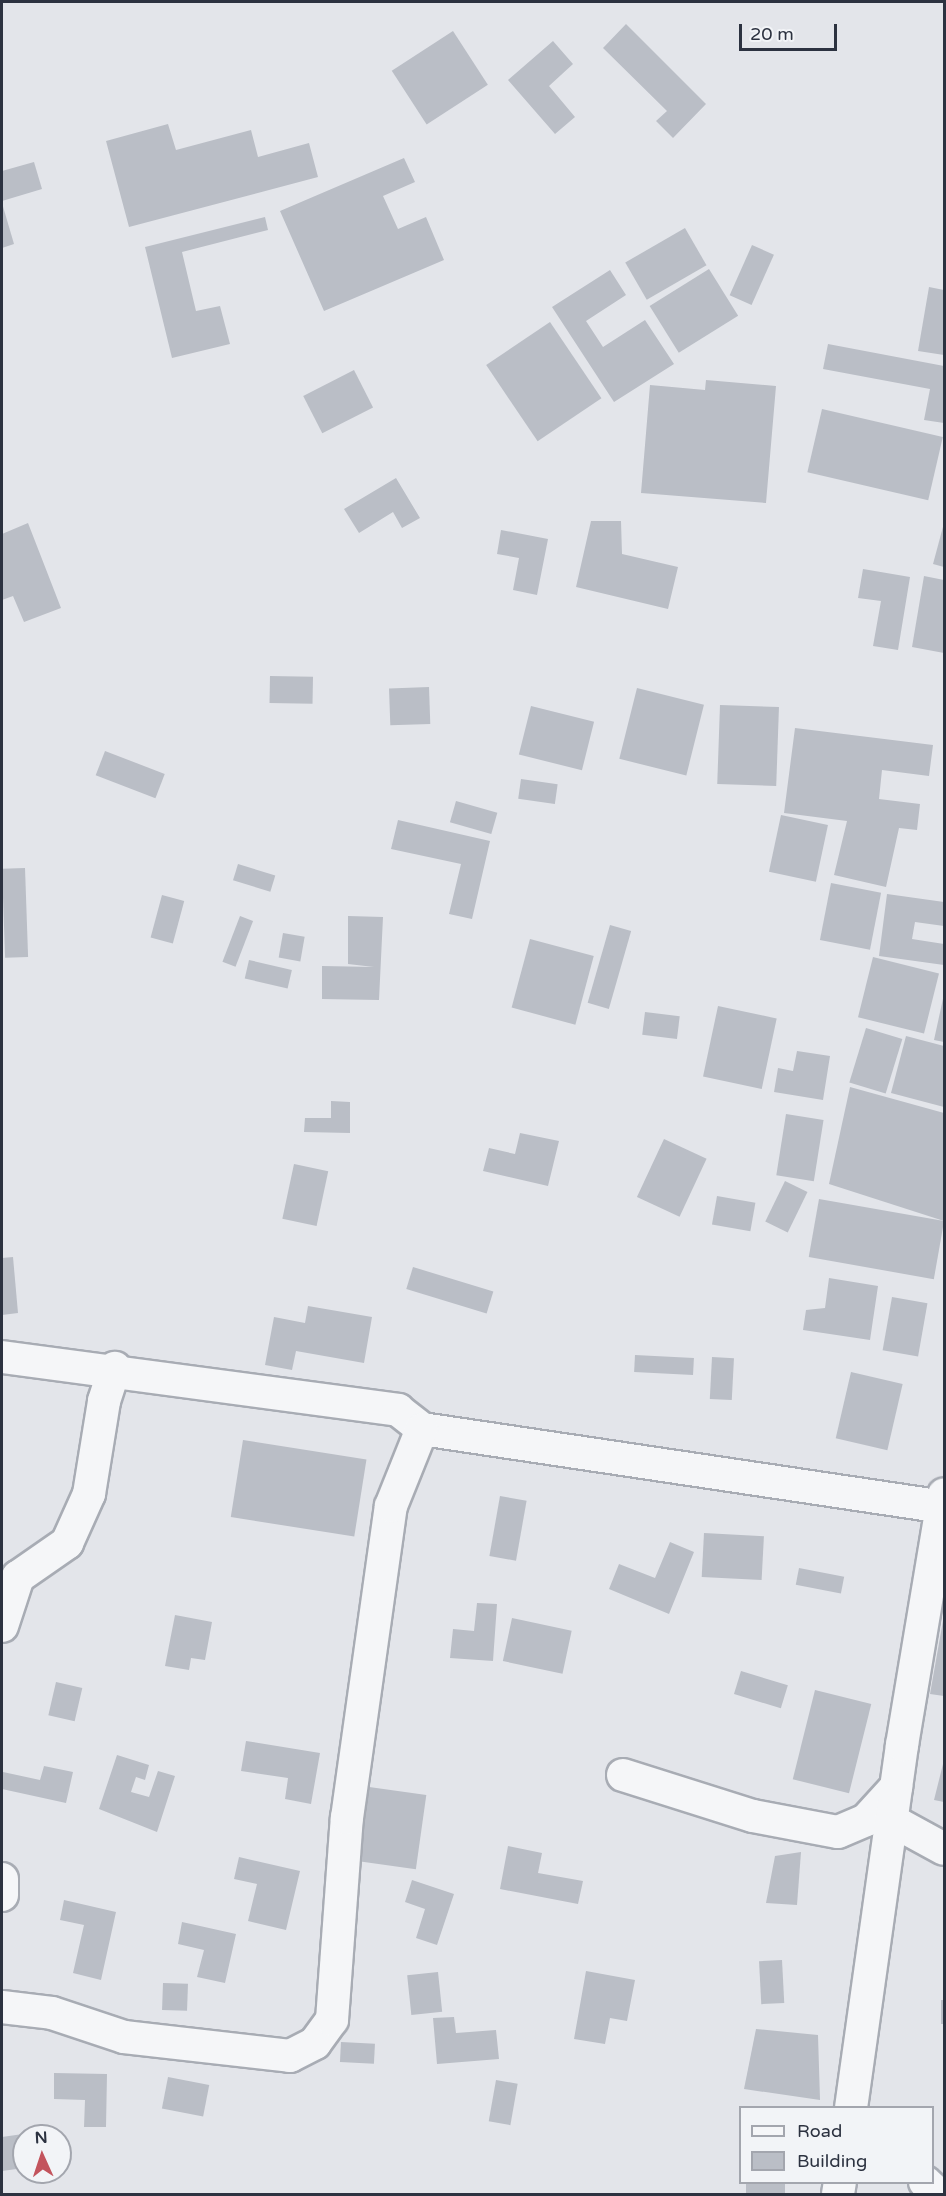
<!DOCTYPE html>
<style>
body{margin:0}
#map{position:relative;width:946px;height:2196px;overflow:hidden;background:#e3e5ea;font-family:"Varela Round",sans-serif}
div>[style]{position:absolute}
.building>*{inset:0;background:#babec6;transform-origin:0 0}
.roads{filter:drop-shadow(2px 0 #a8acb4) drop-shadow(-2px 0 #a8acb4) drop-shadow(0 2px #a8acb4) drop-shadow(0 -2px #a8acb4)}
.minor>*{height:32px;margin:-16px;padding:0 16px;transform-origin:16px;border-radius:16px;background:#f5f6f8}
span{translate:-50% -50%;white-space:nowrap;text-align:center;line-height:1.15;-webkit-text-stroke:5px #f2f4f7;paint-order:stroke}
.frame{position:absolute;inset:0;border:3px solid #2c3240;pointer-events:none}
.legend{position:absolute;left:739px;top:2106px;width:195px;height:78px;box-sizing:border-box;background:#f2f4f7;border:2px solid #a3a6ae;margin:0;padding:8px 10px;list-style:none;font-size:18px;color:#2c3240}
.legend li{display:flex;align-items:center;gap:12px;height:30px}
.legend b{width:30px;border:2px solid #a3a6ae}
.north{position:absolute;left:12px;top:2124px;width:60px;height:60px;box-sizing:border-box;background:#f2f4f7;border:2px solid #a3a6ae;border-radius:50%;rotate:357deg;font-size:16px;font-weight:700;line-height:24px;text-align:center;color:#2c3240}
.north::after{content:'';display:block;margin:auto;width:21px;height:27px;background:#c3545d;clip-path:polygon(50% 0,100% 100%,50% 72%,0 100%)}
.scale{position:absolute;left:739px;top:24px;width:98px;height:27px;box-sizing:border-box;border:3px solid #2c3240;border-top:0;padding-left:8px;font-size:18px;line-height:21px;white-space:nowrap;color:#2c3240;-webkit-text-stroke:4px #f2f4f7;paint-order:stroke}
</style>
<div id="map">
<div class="building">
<div style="clip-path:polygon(626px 24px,706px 104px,673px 138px,656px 121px,667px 111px,603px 48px)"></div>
<div style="left:453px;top:31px;width:64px;height:73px;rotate:57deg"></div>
<div style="clip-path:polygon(553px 41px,573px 64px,549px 86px,575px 117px,555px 134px,508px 80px)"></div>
<div style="clip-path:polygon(168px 124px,176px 150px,251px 130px,258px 157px,309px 143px,318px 177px,129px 227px,106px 141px)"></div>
<div style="clip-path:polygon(404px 158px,415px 182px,383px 196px,398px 229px,426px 217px,444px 260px,324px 311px,280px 211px)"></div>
<div style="clip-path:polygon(34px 162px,42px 189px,2px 201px,2px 171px)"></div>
<div style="clip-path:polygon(2px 203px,14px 244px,2px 248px)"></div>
<div style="clip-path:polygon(265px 217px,268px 230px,182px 252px,196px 311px,220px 306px,230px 344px,172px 358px,145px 247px)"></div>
<div style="left:685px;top:228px;width:43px;height:69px;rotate:60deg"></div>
<div style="left:752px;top:245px;width:24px;height:55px;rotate:24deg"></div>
<div style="left:709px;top:269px;width:55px;height:70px;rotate:58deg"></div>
<div style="clip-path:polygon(610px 270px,626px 295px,586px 321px,603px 347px,645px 320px,674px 364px,614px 402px,552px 307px)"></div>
<div style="clip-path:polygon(929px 287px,944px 290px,944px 355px,918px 351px)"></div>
<div style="left:550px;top:322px;width:92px;height:77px;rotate:56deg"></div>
<div style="clip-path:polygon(828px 344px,944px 366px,944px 423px,924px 420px,930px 389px,823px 369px)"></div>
<div style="left:354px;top:370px;width:42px;height:57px;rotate:63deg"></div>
<div style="clip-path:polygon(706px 380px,776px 386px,766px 503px,641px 493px,650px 385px,705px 390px)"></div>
<div style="left:822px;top:409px;width:124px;height:65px;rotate:13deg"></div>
<div style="clip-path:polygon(396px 478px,420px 518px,402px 528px,393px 512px,359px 533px,344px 509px)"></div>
<div style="clip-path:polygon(591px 521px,621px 521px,622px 554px,678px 567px,668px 609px,576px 587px)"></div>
<div style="clip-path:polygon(28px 523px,61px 608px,24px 622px,13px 596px,2px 600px,2px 534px)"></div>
<div style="clip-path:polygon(944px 523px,944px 567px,933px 564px)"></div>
<div style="clip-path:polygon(501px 530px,548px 539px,537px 595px,513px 590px,519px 558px,497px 554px)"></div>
<div style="clip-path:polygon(863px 569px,910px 577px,898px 650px,873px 646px,881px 601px,858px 598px)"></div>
<div style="clip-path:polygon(924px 576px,944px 580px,944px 653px,912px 647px)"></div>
<div style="left:270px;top:676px;width:43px;height:27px;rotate:1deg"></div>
<div style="left:429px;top:687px;width:37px;height:40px;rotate:88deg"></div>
<div style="left:637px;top:688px;width:69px;height:73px;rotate:14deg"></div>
<div style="left:720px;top:705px;width:59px;height:79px;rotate:2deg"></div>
<div style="left:531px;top:706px;width:65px;height:50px;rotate:14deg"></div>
<div style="clip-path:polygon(795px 728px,933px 745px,929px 776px,882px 770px,879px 799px,920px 804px,917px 830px,899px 828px,886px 887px,834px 875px,847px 821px,784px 813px)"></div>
<div style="left:105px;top:751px;width:64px;height:26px;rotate:21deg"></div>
<div style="left:521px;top:779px;width:37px;height:20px;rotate:8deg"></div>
<div style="left:456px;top:801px;width:43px;height:22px;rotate:16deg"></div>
<div style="left:781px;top:815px;width:48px;height:58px;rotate:12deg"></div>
<div style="clip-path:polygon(398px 820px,490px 841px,472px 919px,449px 914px,461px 864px,391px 849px)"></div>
<div style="left:238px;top:864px;width:39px;height:17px;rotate:17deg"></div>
<div style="left:25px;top:868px;width:89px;height:23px;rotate:88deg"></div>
<div style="left:831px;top:883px;width:51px;height:58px;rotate:11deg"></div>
<div style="clip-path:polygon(887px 894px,944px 902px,944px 926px,915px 922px,912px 939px,944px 944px,944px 965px,879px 956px)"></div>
<div style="left:162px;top:895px;width:23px;height:44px;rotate:15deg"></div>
<div style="left:240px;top:916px;width:14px;height:49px;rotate:21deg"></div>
<div style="clip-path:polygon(348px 916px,383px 917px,379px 1000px,322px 999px,322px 966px,374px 967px,348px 964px)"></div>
<div style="left:610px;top:925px;width:22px;height:81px;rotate:16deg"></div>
<div style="left:283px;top:933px;width:22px;height:25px;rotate:10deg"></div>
<div style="left:530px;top:939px;width:66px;height:71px;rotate:15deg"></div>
<div style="left:873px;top:957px;width:68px;height:62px;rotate:14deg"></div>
<div style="left:249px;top:960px;width:44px;height:19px;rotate:13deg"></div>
<div style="clip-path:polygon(944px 994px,944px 1042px,934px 1040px)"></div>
<div style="left:718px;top:1006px;width:60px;height:72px;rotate:12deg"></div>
<div style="left:645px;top:1012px;width:35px;height:23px;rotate:7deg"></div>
<div style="left:866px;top:1028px;width:38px;height:57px;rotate:17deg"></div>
<div style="clip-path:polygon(906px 1036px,944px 1046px,944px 1107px,891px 1093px)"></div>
<div style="clip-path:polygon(797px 1051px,830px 1056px,823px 1100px,774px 1092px,778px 1068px,793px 1071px)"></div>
<div style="clip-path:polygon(850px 1087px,944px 1113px,944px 1221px,829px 1184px)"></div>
<div style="clip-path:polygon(331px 1101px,350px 1102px,350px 1133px,304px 1132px,305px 1118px,331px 1118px)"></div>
<div style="left:786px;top:1114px;width:38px;height:62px;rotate:9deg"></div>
<div style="clip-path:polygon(520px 1133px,559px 1141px,548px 1186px,483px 1171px,489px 1148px,515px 1154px)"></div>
<div style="left:664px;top:1139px;width:47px;height:64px;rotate:25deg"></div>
<div style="left:294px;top:1164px;width:35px;height:56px;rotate:12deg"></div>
<div style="left:785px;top:1181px;width:25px;height:45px;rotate:26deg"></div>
<div style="left:717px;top:1196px;width:39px;height:29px;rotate:10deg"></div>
<div style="left:819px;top:1199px;width:127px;height:59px;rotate:10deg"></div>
<div style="clip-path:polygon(13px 1257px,18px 1313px,2px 1315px,2px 1258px)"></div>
<div style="left:413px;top:1267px;width:84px;height:23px;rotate:17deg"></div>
<div style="clip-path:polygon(829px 1278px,878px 1286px,870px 1340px,803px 1330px,806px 1310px,825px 1308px)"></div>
<div style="left:892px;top:1297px;width:36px;height:54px;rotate:10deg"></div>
<div style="clip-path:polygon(308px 1306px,372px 1317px,364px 1363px,296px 1351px,292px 1370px,265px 1365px,274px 1317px,305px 1323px)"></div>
<div style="left:635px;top:1355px;width:59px;height:17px;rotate:3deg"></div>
<div style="left:712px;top:1357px;width:22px;height:42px;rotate:3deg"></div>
<div style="left:851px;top:1372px;width:53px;height:68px;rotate:13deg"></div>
<div style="left:243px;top:1440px;width:125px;height:78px;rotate:9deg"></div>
<div style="left:500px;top:1496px;width:27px;height:61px;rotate:10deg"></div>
<div style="left:704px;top:1533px;width:60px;height:44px;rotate:3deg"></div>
<div style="clip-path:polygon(670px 1542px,694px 1552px,669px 1614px,609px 1589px,619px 1564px,655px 1578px)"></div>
<div style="left:799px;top:1568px;width:46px;height:17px;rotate:11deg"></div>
<div style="clip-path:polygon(477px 1603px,497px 1604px,493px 1661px,450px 1658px,453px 1629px,474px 1631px)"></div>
<div style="clip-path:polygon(175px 1615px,212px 1622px,205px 1660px,191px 1658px,189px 1670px,165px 1666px)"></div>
<div style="clip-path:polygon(944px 1615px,944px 1696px,930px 1694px)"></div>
<div style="left:512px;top:1618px;width:61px;height:44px;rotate:12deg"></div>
<div style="left:741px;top:1671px;width:49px;height:24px;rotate:17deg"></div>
<div style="left:56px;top:1682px;width:27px;height:34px;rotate:13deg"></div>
<div style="left:815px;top:1690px;width:58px;height:92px;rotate:14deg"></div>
<div style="clip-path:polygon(246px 1741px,320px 1753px,311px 1804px,285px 1799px,288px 1778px,241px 1771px)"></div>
<div style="clip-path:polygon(117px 1755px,149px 1765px,145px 1780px,136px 1777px,131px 1792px,149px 1797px,158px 1771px,175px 1776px,157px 1832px,99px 1809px)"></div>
<div style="clip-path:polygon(944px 1760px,944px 1802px,934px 1800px)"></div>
<div style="clip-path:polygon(44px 1766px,73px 1772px,66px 1803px,2px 1789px,3px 1772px,40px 1780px)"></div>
<div style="left:355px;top:1785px;width:72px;height:75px;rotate:8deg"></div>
<div style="clip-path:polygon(508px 1846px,542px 1853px,538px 1873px,583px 1881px,578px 1904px,500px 1889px)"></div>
<div style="clip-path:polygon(801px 1852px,797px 1905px,766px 1903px,775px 1856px)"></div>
<div style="clip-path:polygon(239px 1857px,300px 1871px,286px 1930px,248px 1921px,257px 1884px,234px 1879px)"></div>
<div style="clip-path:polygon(412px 1880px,454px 1894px,437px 1945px,416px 1938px,425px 1909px,405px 1902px)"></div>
<div style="clip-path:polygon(64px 1900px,116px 1912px,101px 1980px,73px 1973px,84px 1925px,60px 1920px)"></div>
<div style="clip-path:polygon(182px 1922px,236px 1934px,225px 1983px,197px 1977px,204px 1950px,178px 1944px)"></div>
<div style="left:782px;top:1960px;width:43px;height:23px;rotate:87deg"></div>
<div style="clip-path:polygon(586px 1971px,635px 1980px,627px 2021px,610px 2018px,605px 2044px,574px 2039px)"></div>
<div style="left:438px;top:1972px;width:40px;height:31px;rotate:84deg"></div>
<div style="left:163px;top:1983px;width:25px;height:27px;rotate:2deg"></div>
<div style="left:944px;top:2000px;width:24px;height:3px;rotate:90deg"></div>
<div style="clip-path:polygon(454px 2017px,456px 2033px,496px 2030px,499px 2059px,437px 2064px,433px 2018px)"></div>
<div style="clip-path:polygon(756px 2029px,818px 2035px,820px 2100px,744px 2089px)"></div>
<div style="left:341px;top:2042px;width:34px;height:20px;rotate:3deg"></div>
<div style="clip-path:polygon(54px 2073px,107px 2074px,106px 2127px,84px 2127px,85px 2100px,54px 2099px)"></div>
<div style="left:168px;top:2077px;width:42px;height:32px;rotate:11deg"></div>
<div style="left:496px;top:2080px;width:22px;height:42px;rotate:10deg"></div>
<div style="clip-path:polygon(23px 2134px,24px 2168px,2px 2171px,2px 2137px)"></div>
<div style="left:746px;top:2182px;width:39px;height:12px"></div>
</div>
<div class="roads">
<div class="minor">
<div style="left:2px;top:1357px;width:400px;rotate:7.6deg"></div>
<div style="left:398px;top:1410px;width:31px;rotate:38deg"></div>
<div style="left:422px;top:1429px;width:528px;rotate:8.5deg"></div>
<div style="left:2px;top:1626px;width:52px;rotate:-71.9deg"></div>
<div style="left:18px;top:1577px;width:60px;rotate:-34.8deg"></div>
<div style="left:67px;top:1543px;width:54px;rotate:-65.8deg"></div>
<div style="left:89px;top:1494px;width:94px;rotate:-80.8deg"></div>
<div style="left:104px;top:1401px;width:35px;rotate:-72deg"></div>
<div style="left:623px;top:1775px;width:136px;rotate:17.5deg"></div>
<div style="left:753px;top:1816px;width:86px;rotate:10.7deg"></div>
<div style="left:838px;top:1832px;width:30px;rotate:-23deg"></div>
<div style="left:866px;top:1820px;width:45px;rotate:-47.7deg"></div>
<div style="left:891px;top:1820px;width:60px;rotate:28.7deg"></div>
<div style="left:2px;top:1879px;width:16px;rotate:90deg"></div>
<div style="left:2px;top:2007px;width:50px;rotate:6.8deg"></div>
<div style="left:52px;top:2013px;width:76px;rotate:18.4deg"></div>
<div style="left:124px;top:2037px;width:167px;rotate:6.5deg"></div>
<div style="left:290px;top:2056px;width:28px;rotate:-27deg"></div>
<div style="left:315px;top:2043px;width:29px;rotate:-54deg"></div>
<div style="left:332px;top:2020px;width:203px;rotate:-85.8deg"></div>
<div style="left:347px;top:1818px;width:315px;rotate:-82deg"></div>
<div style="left:391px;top:1506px;width:83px;rotate:-68.1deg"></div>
<div style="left:851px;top:2108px;width:367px;rotate:-82deg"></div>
<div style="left:902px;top:1745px;width:254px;rotate:-80.5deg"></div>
<div style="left:925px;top:2182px;width:18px;rotate:43deg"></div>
<div style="left:838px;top:2194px;width:12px;rotate:-81deg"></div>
</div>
</div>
<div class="frame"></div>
<ul class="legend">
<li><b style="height:8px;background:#f5f6f8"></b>Road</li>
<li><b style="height:16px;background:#babec6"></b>Building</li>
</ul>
<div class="north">N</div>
<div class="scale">20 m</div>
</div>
